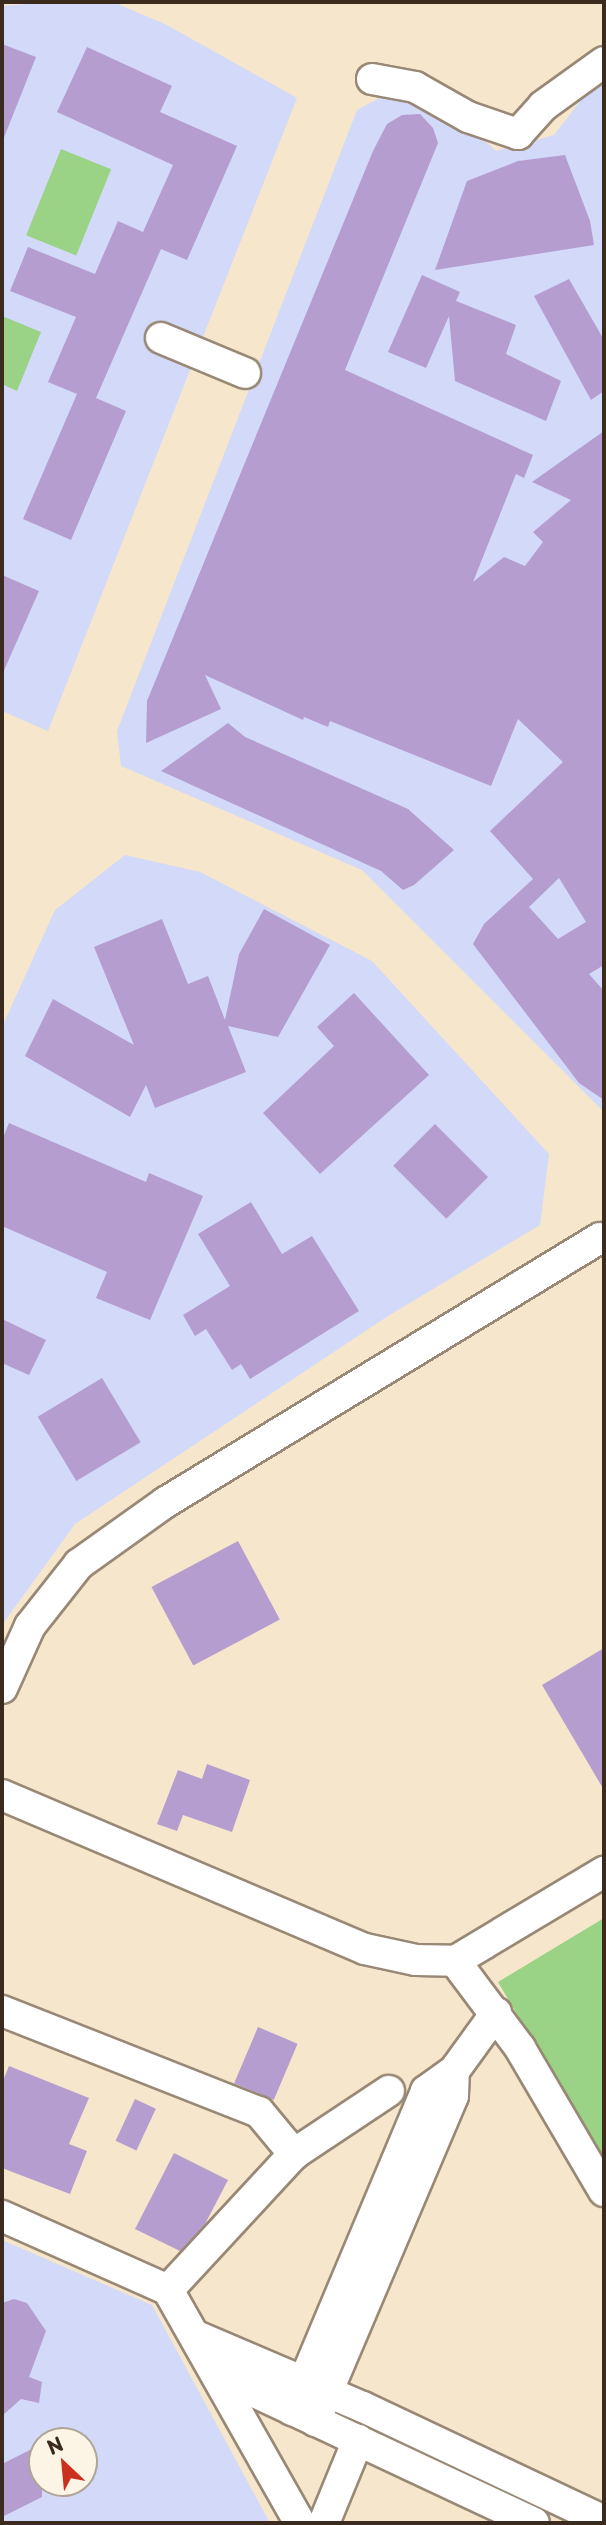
<!DOCTYPE html>
<style>
body{margin:0}
#map{position:relative;width:606px;height:2525px;overflow:hidden;background:#f6e6cc;font-family:"Playpen Sans",sans-serif}
div>[style]{position:absolute}
.built>*{inset:0;background:#d2d9f9}
.green>*{inset:0;background:#9ad385;transform-origin:0 0}
.building>*{inset:0;background:#b59dd0;transform-origin:0 0}
.roads{filter:drop-shadow(2px 0 #988875) drop-shadow(-2px 0 #988875) drop-shadow(0 2px #988875) drop-shadow(0 -2px #988875)}
.minor>*{height:30px;margin:-15px;padding:0 15px;transform-origin:15px;border-radius:15px;background:#fff}
span{translate:-50% -50%;white-space:nowrap;text-align:center;line-height:1.15;-webkit-text-stroke:7px #fcf5e5;paint-order:stroke}
.frame{position:absolute;inset:0;border:4px solid #3b2a1e;pointer-events:none}
.north{position:absolute;left:28px;top:2427px;width:70px;height:70px;box-sizing:border-box;background:#fcf5e5;border:2px solid #afa495;border-radius:50%;rotate:334deg;font-size:19px;font-weight:700;line-height:28px;text-align:center;color:#3b2a1e}
.north::after{content:'';display:block;margin:auto;width:24px;height:32px;background:#c8321e;clip-path:polygon(50% 0,100% 100%,50% 72%,0 100%)}
</style>
<div id="map">
<div class="built">
<div style="clip-path:polygon(53px 2px,113px 2px,167px 25px,297px 98px,48px 731px,2px 711px,2px 6px)"></div>
<div style="clip-path:polygon(604px 83px,604px 1112px,362px 870px,121px 766px,117px 731px,357px 110px,394px 90px,457px 116px,496px 151px,554px 135px,592px 86px)"></div>
<div style="clip-path:polygon(125px 855px,200px 872px,372px 961px,549px 1154px,540px 1225px,388px 1316px,75px 1524px,2px 1625px,2px 1027px,55px 910px)"></div>
<div style="clip-path:polygon(evenodd,2px 2240px,152px 2305px,270px 2523px,2px 2523px,2px 2240px,42px 2441px,84px 2441px,84px 2483px,42px 2483px,42px 2441px)"></div>
</div>
<div class="green">
<div style="left:61px;top:149px;width:54px;height:93px;rotate:22deg"></div>
<div style="clip-path:polygon(2px 316px,41px 332px,17px 391px,2px 384px)"></div>
<div style="clip-path:polygon(604px 1918px,604px 2162px,498px 1982px)"></div>
</div>
<div class="building">
<div style="clip-path:polygon(2px 44px,36px 57px,3px 140px,2px 140px)"></div>
<div style="clip-path:polygon(87px 47px,172px 86px,160px 112px,237px 146px,187px 260px,161px 249px,96px 398px,126px 411px,71px 540px,23px 519px,77px 394px,48px 382px,76px 317px,10px 291px,28px 247px,95px 274px,118px 221px,143px 232px,173px 165px,57px 112px)"></div>
<div style="clip-path:polygon(evenodd,420px 114px,433px 128px,438px 143px,345px 370px,533px 455px,524px 478px,516px 474px,473px 582px,504px 557px,525px 566px,543px 542px,533px 532px,571px 500px,532px 482px,604px 431px,604px 965px,589px 974px,604px 991px,604px 1100px,579px 1083px,473px 944px,484px 924px,533px 879px,490px 831px,563px 762px,518px 719px,491px 786px,330px 721px,328px 727px,304px 717px,303px 720px,205px 675px,221px 709px,146px 743px,147px 701px,373px 151px,387px 124px,402px 115px,420px 114px,559px 878px,586px 922px,558px 939px,529px 907px,559px 878px)"></div>
<div style="clip-path:polygon(565px 155px,590px 221px,594px 245px,435px 270px,467px 181px,518px 161px)"></div>
<div style="clip-path:polygon(422px 275px,460px 292px,456px 301px,516px 325px,506px 354px,561px 381px,546px 421px,455px 381px,449px 316px,426px 368px,388px 352px)"></div>
<div style="clip-path:polygon(569px 279px,604px 340px,604px 391px,591px 400px,534px 296px)"></div>
<div style="clip-path:polygon(2px 575px,39px 591px,2px 675px)"></div>
<div style="clip-path:polygon(228px 723px,245px 737px,408px 809px,454px 850px,414px 885px,403px 890px,381px 871px,161px 771px)"></div>
<div style="clip-path:polygon(264px 909px,330px 945px,278px 1037px,228px 1026px,246px 1072px,155px 1108px,146px 1085px,130px 1117px,25px 1056px,53px 999px,134px 1045px,94px 947px,162px 919px,188px 984px,208px 976px,225px 1020px,239px 954px)"></div>
<div style="clip-path:polygon(354px 993px,429px 1075px,320px 1174px,263px 1113px,334px 1046px,317px 1027px)"></div>
<div style="clip-path:polygon(9px 1123px,146px 1182px,149px 1173px,203px 1196px,150px 1320px,96px 1298px,107px 1272px,2px 1226px,2px 1140px)"></div>
<div style="left:435px;top:1124px;width:75px;height:59px;rotate:45deg"></div>
<div style="clip-path:polygon(251px 1202px,282px 1254px,312px 1236px,359px 1311px,250px 1379px,241px 1364px,232px 1370px,206px 1329px,195px 1336px,183px 1315px,230px 1286px,198px 1234px)"></div>
<div style="clip-path:polygon(2px 1319px,46px 1340px,29px 1375px,2px 1363px)"></div>
<div style="left:102px;top:1378px;width:75px;height:75px;rotate:59deg"></div>
<div style="left:238px;top:1541px;width:89px;height:98px;rotate:62deg"></div>
<div style="clip-path:polygon(604px 1648px,604px 1790px,542px 1685px)"></div>
<div style="clip-path:polygon(207px 1764px,250px 1780px,232px 1832px,183px 1815px,177px 1831px,157px 1824px,178px 1770px,202px 1779px)"></div>
<div style="left:258px;top:2027px;width:43px;height:61px;rotate:23deg"></div>
<div style="clip-path:polygon(9px 2066px,89px 2098px,69px 2144px,87px 2151px,70px 2194px,2px 2168px,2px 2083px)"></div>
<div style="left:135px;top:2099px;width:23px;height:46px;rotate:25deg"></div>
<div style="clip-path:polygon(174px 2153px,228px 2180px,205px 2224px,180px 2251px,135px 2229px)"></div>
<div style="clip-path:polygon(14px 2299px,27px 2303px,46px 2331px,29px 2377px,42px 2382px,39px 2403px,21px 2399px,2px 2416px,2px 2303px)"></div>
<div style="clip-path:polygon(42px 2444px,42px 2497px,2px 2517px,2px 2464px)"></div>
</div>
<div class="roads">
<div class="minor">
<div style="left:372px;top:79px;width:44px;rotate:10.5deg"></div>
<div style="left:415px;top:87px;width:61px;rotate:29.5deg"></div>
<div style="left:468px;top:117px;width:53px;rotate:18.8deg"></div>
<div style="left:518px;top:134px;width:38px;rotate:-48deg"></div>
<div style="left:543px;top:106px;width:75px;rotate:-35.8deg"></div>
<div style="left:161px;top:338px;width:91px;rotate:22.6deg"></div>
<div style="left:2px;top:1688px;width:68px;rotate:-65.7deg"></div>
<div style="left:30px;top:1626px;width:79px;rotate:-51.7deg"></div>
<div style="left:79px;top:1564px;width:107px;rotate:-35.5deg"></div>
<div style="left:166px;top:1502px;width:508px;rotate:-31.31deg"></div>
<div style="left:2px;top:1795px;width:394px;rotate:23deg"></div>
<div style="left:365px;top:1949px;width:52px;rotate:12.2deg"></div>
<div style="left:416px;top:1960px;width:39px;rotate:1deg"></div>
<div style="left:455px;top:1961px;width:174px;rotate:-30.9deg"></div>
<div style="left:455px;top:1961px;width:109px;rotate:53.2deg"></div>
<div style="left:520px;top:2048px;width:166px;rotate:59.6deg"></div>
<div style="left:2px;top:2011px;width:276px;rotate:21.5deg"></div>
<div style="left:259px;top:2112px;width:55px;rotate:50.2deg"></div>
<div style="left:2px;top:2216px;width:182px;rotate:24deg"></div>
<div style="left:168px;top:2290px;width:268px;rotate:60.5deg"></div>
<div style="left:168px;top:2290px;width:185px;rotate:-47.2deg"></div>
<div style="left:294px;top:2154px;width:114px;rotate:-33.6deg"></div>
<div style="left:194px;top:2335px;width:184px;rotate:23.1deg"></div>
<div style="left:363px;top:2407px;width:267px;rotate:25.3deg"></div>
<div style="left:216px;top:2374px;width:351px;rotate:25.1deg"></div>
<div style="left:292px;top:2410px;width:346px;rotate:-67.2deg"></div>
<div style="left:426px;top:2091px;width:34px;rotate:-36deg"></div>
<div style="left:454px;top:2071px;width:72px;rotate:-54.1deg"></div>
<div style="left:315px;top:2421px;width:353px;rotate:-67deg"></div>
<div style="left:453px;top:2096px;width:25px;rotate:-88deg"></div>
<div style="left:324px;top:2523px;width:90px;rotate:-67.7deg"></div>
</div>
</div>
<div class="frame"></div>
<div class="north">N</div>
</div>
